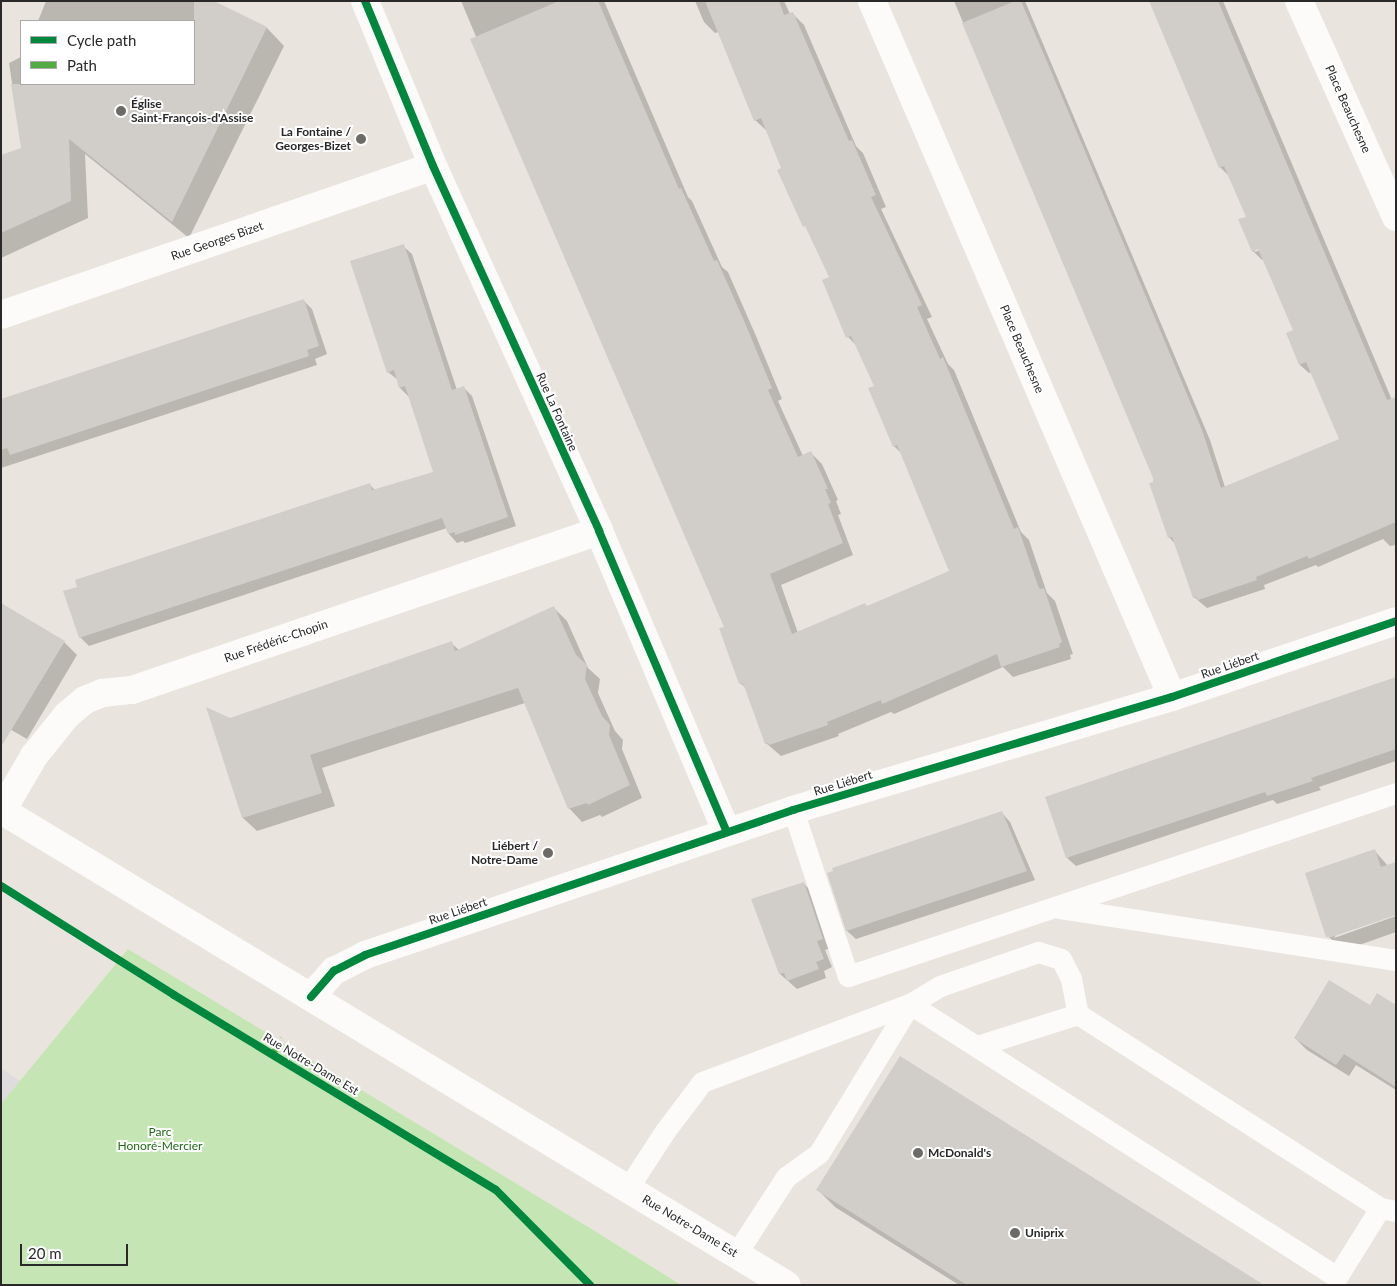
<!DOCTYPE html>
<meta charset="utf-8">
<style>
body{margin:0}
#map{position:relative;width:1397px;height:1286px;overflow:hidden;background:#e9e5de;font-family:Lato,sans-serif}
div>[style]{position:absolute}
.industrial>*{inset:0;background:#dfdcdd}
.green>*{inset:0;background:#c5e6b4}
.shadow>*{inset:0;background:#0003}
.building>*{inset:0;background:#d1cec9}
.lane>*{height:21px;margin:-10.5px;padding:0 10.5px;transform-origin:10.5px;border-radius:10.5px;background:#fcfbfa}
.street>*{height:28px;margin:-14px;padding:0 14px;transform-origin:14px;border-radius:14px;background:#fcfbfa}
.secondary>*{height:28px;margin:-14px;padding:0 14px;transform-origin:14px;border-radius:14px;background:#fcfbfa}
.quiet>*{height:6px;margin-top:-3px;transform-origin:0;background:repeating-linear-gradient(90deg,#53ab44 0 12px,transparent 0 18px)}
.cycleway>*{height:8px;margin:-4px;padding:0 4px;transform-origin:4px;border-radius:4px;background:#00873e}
.dots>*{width:14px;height:14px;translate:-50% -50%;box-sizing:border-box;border:2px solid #fff;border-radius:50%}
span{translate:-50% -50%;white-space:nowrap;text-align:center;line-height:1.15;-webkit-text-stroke:4px #fff;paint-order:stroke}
.poi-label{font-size:12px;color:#292929;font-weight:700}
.left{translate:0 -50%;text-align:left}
.right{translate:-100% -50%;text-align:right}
.street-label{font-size:12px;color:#292929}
.park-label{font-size:12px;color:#1e6b15}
.frame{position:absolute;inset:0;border:2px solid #292929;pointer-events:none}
.legend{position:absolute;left:20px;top:20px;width:175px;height:65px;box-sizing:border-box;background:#fff;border:1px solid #a9a9a9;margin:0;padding:6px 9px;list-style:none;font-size:15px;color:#292929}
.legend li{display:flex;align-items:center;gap:10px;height:25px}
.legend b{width:25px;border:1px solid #a9a9a9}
.scale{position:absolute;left:20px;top:1244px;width:108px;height:22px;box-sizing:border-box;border:2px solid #292929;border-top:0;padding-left:6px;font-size:15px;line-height:18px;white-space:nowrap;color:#292929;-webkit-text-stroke:4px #fff;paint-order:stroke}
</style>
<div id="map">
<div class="industrial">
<div style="clip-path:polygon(1px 1068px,20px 1081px,1px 1104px)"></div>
</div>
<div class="green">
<div style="clip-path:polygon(128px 949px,598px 1233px,681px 1285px,1px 1285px,1px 1104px)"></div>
</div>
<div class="shadow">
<div style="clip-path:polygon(46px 1px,211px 1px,267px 28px,284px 46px,189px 238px,85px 154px,88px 218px,1px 258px,1px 156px,22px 149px,9px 63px,21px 57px,21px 84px,194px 84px,194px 21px,38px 21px)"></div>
<div style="clip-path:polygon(461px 1px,604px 1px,688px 197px,692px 201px,722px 267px,728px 272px,756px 336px,782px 399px,778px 401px,803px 456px,811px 453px,822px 464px,838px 500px,836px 501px,841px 514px,838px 515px,853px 555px,781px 585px,798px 633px,868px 607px,950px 572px,903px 455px,894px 446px,875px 387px,858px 347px,848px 337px,831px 277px,779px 171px,783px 168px,767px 131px,755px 120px,719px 32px,715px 33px,704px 22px,695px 1px,784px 1px,790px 14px,792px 13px,804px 25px,856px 146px,863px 153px,886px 207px,881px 209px,932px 317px,927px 319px,948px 364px,954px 370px,1021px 532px,1029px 540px,1047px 593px,1055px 601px,1073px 654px,1070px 655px,1071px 659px,1013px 677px,1003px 667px,894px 714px,891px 712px,838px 734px,839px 736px,781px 756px,766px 743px,747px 689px,740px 683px,725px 627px)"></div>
<div style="clip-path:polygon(evenodd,954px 1px,1025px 1px,1210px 440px,1225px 487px,1341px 439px,1312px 372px,1309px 373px,1300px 365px,1294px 331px,1264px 259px,1262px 260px,1253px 251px,1247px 217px,1230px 177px,1220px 167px,1151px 1px,1223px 1px,1392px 400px,1396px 400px,1396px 545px,1390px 546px,1383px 539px,1318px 567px,1316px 565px,1264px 585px,1265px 589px,1207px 608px,1194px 597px,1175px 544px,1169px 537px,1154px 478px,954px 1px,1265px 248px,1255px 252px,1255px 249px,1265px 248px)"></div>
<div style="clip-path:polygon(403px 246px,412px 254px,457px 390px,464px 388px,472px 396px,516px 526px,465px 543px,463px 541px,457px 543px,449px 534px,447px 528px,89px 646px,80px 637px,369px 484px,375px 490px,435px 472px,409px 397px,400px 388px,398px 380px,388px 372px)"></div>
<div style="clip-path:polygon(303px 300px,312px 309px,327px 354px,315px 359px,317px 365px,1px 468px,1px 400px)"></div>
<div style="clip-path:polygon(554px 608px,567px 621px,588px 668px,600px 679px,598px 693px,615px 731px,623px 740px,622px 749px,642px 798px,602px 817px,600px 815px,582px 822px,569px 808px,525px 703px,322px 768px,335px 806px,257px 831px,243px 818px,208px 709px,230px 719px,451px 643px,459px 650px)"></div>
<div style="clip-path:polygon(64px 642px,77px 655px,27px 739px,1px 724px)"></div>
<div style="clip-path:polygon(1396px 679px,1396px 761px,1319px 787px,1321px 790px,1277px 804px,1273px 800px,1076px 866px,1067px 858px)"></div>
<div style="clip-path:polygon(1002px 813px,1010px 822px,1035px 880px,856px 939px,847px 931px,829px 874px)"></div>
<div style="clip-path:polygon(1374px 850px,1388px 866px,1334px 938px,1396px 916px,1396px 932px,1345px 950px,1341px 949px,1328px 936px)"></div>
<div style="clip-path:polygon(803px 883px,812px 892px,831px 948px,825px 950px,832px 967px,824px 971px,826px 978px,797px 989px,780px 974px)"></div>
<div style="clip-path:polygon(1396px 1006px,1396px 1090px,1356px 1065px,1349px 1076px,1307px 1050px,1295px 1038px,1371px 1007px)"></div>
<div style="clip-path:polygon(818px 1190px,1262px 1285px,959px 1285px,835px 1207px)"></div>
</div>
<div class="building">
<div style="clip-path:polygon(194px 1px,214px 1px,267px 27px,172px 222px,69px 139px,71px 201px,1px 233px,1px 155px,21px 148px,11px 84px,194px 84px)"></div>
<div style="clip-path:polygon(559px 1px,598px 1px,679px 189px,681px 188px,714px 261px,717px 260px,745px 323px,772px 388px,768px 390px,798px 457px,811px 451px,828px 489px,825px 489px,831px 503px,828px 504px,843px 543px,770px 574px,792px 634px,865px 603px,867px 606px,949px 571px,897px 445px,893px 447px,868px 388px,874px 386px,851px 336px,846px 338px,822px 280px,829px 277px,805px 226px,803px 227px,777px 170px,781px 168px,761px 118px,754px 121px,705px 1px,779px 1px,784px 15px,793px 12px,849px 141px,852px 140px,876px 195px,871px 197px,922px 305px,917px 307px,940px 359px,943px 357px,1014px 529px,1018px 527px,1038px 586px,1040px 589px,1044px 588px,1062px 642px,1059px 644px,1060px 647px,1001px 667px,997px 654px,882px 704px,881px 700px,827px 722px,828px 725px,769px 745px,768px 743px,765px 744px,744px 686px,742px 683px,739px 684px,719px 628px,724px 627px,470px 39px)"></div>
<div style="clip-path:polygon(1015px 1px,1021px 1px,1068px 111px,1202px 430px,1221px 488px,1339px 439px,1306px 362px,1299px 365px,1286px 333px,1293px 330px,1280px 300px,1258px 249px,1252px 252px,1238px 219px,1246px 217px,1224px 166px,1219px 168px,1149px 1px,1218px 1px,1387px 400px,1396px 397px,1396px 522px,1309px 559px,1307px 556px,1256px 577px,1257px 580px,1198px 600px,1196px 597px,1193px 598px,1172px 537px,1168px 538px,1149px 483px,1153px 482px,1153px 478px,962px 23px)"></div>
<div style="clip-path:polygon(404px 244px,452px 390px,464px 386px,508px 517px,455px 535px,455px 532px,448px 534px,442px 518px,79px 638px,63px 591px,77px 587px,75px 580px,370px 483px,372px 490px,433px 472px,405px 386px,399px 388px,394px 370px,387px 373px,350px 261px)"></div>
<div style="clip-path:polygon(304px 299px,319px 346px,307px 350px,309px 356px,10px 455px,7px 448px,1px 450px,1px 399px)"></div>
<div style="clip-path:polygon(1px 603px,65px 641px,1px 747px)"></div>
<div style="clip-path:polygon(554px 606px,576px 655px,587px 665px,585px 679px,602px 716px,610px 725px,609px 735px,630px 785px,588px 805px,587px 803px,568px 809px,518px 688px,310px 755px,322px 793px,242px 818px,206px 707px,230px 718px,452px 641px,455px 651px)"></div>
<div style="clip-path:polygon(1396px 677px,1396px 749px,1311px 778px,1313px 781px,1267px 796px,1265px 792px,1066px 858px,1045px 797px)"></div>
<div style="clip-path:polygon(1002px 811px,1027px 871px,846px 931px,827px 873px,833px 871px,832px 868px)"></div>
<div style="clip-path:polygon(1375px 849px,1381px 867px,1396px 862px,1396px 915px,1332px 937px,1326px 937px,1305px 873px)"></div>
<div style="clip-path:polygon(804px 882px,823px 939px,817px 941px,824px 959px,816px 962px,819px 969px,787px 981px,784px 973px,779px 974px,751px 899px)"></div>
<div style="clip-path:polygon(1329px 980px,1370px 1005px,1377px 993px,1396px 1005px,1396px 1087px,1344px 1054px,1336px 1065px,1294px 1038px)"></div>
<div style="clip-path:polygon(900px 1056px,1264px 1285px,967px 1285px,816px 1190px)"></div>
</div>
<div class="lane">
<div style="left:793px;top:810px;width:175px;rotate:71.7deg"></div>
<div style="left:848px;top:976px;width:578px;rotate:-18.47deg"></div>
<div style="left:1060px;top:908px;width:340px;rotate:8.8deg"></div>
<div style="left:910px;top:1004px;width:507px;rotate:32.59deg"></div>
<div style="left:1337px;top:1277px;width:81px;rotate:-58.1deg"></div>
<div style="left:977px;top:1046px;width:106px;rotate:-17.6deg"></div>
<div style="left:628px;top:1188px;width:68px;rotate:-57deg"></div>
<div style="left:665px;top:1131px;width:61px;rotate:-52.9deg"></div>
<div style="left:702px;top:1082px;width:222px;rotate:-20.6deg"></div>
<div style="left:910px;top:1004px;width:35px;rotate:-31deg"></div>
<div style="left:940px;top:986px;width:104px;rotate:-19.1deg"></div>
<div style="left:1038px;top:952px;width:24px;rotate:17deg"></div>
<div style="left:1061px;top:959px;width:22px;rotate:63deg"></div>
<div style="left:1071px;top:979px;width:36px;rotate:79deg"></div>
<div style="left:1078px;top:1014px;width:359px;rotate:32.7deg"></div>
<div style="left:1380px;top:1208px;width:16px;rotate:11deg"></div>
<div style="left:736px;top:1254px;width:92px;rotate:-57deg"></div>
<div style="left:786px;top:1177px;width:41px;rotate:-36deg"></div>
<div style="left:819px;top:1153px;width:175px;rotate:-58.6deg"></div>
</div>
<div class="street">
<div style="left:365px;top:1px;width:178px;rotate:67.6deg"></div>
<div style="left:433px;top:166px;width:401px;rotate:65.5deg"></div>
<div style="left:599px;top:531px;width:327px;rotate:67deg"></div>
<div style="left:872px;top:1px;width:758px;rotate:66.68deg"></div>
<div style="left:1299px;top:1px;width:237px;rotate:65.8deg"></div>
<div style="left:1px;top:315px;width:457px;rotate:-19deg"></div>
<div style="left:2px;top:811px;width:64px;rotate:-59.8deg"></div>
<div style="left:34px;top:756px;width:53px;rotate:-51.2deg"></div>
<div style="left:67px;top:715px;width:23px;rotate:-40deg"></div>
<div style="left:85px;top:700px;width:18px;rotate:-22deg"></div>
<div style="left:102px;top:693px;width:30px;rotate:-6deg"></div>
<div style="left:132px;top:690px;width:493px;rotate:-18.8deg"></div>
<div style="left:311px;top:997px;width:35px;rotate:-49deg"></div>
<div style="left:334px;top:971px;width:35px;rotate:-27deg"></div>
<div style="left:365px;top:955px;width:452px;rotate:-18.7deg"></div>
<div style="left:793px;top:810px;width:395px;rotate:-16.6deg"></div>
<div style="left:1172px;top:697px;width:237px;rotate:-18.7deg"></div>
</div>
<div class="secondary">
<div style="left:1px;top:810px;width:918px;rotate:31.15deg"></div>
</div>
<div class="quiet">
<div style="left:273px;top:1054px;width:18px;rotate:-61deg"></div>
</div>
<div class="cycleway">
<div style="left:365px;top:1px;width:178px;rotate:67.6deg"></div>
<div style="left:433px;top:166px;width:401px;rotate:65.5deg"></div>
<div style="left:599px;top:531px;width:327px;rotate:67deg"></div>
<div style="left:1px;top:886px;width:204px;rotate:32.2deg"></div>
<div style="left:174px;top:995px;width:376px;rotate:31.2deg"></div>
<div style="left:496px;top:1190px;width:134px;rotate:45.3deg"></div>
<div style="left:311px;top:997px;width:35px;rotate:-49deg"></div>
<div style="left:334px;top:971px;width:35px;rotate:-27deg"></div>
<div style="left:365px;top:955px;width:452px;rotate:-18.7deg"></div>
<div style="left:793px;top:810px;width:395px;rotate:-16.6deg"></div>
<div style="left:1172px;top:697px;width:237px;rotate:-18.7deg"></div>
</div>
<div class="dots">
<div style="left:121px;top:111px;background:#6c6b68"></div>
<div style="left:361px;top:139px;background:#6c6b68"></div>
<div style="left:548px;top:853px;background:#6c6b68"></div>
<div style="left:918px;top:1153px;background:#6c6b68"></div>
<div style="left:1015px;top:1233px;background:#6c6b68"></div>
</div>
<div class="poi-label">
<span class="left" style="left:131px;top:111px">Église<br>Saint-François-d'Assise</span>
<span class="right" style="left:351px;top:139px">La Fontaine /<br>Georges-Bizet</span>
<span class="right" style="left:538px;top:853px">Liébert /<br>Notre-Dame</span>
<span class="left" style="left:928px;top:1153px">McDonald's</span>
<span class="left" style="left:1025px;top:1233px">Uniprix</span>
</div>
<div class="street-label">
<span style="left:1348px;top:109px;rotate:66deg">Place Beauchesne</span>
<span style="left:217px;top:241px;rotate:-19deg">Rue Georges Bizet</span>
<span style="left:1022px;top:349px;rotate:67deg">Place Beauchesne</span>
<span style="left:557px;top:412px;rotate:66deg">Rue La Fontaine</span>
<span style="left:276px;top:641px;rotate:-19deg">Rue Frédéric-Chopin</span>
<span style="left:1230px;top:665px;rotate:-19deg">Rue Liébert</span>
<span style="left:843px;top:783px;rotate:-17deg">Rue Liébert</span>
<span style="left:458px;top:911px;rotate:-19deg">Rue Liébert</span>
<span style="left:311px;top:1064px;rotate:31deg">Rue Notre-Dame Est</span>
<span style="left:690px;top:1226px;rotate:31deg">Rue Notre-Dame Est</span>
</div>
<div class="park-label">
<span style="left:160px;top:1139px">Parc<br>Honoré-Mercier</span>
</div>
<div class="frame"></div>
<ul class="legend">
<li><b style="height:6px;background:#00873e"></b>Cycle path</li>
<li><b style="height:6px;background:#53ab44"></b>Path</li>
</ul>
<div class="scale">20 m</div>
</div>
